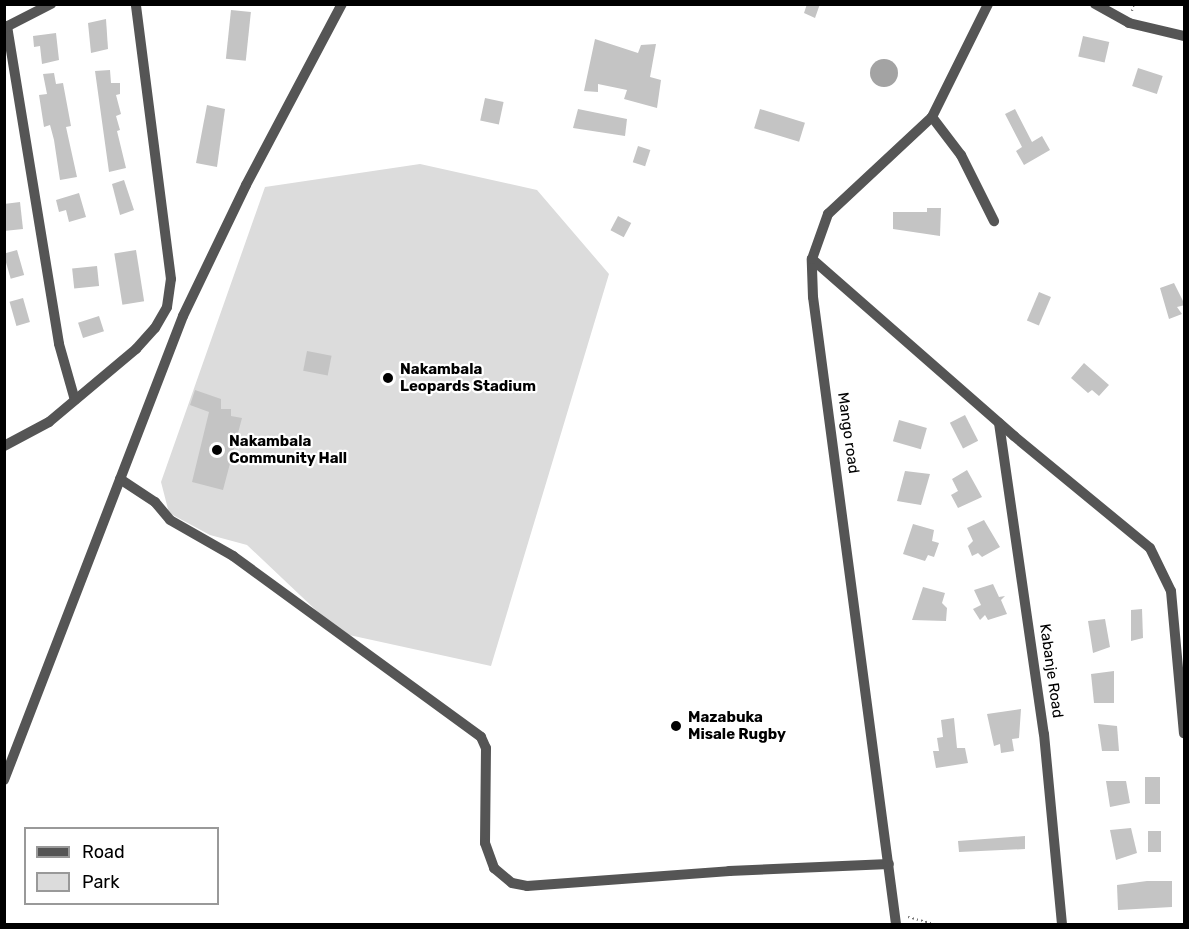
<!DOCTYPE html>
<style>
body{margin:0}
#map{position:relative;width:1189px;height:929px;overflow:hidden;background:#fff;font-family:Rubik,sans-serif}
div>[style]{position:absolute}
.green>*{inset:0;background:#dcdcdc}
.water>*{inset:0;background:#a3a3a3}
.round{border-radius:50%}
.building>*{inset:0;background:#c4c4c4;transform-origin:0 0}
.path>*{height:2px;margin-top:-1px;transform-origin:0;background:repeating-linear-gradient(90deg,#777 0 1.5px,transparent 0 4.5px)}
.street>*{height:10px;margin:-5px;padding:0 5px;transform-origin:5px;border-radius:5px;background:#555}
.dots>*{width:16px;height:16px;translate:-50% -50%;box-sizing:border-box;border:3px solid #fff;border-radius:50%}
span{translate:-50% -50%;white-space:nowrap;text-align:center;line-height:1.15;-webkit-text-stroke:4.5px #fff;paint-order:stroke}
.poi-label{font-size:15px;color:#000;font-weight:700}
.left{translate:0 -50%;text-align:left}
.street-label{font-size:15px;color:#000}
.frame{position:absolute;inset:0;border:6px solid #000;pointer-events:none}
.legend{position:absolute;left:24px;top:827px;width:195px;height:78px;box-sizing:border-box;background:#fff;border:2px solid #999;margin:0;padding:8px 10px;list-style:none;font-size:18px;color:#000}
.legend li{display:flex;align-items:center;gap:12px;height:30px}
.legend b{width:30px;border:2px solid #999}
</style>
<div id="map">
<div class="green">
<div style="clip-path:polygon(420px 164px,537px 190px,609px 274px,491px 666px,340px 633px,247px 545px,210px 535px,169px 513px,161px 482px,265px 187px)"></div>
</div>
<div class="water">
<div class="round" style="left:870px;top:59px;width:28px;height:28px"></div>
</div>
<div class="building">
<div style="clip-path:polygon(807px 4px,820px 4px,815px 18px,804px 13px)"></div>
<div style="left:231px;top:10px;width:20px;height:49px;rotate:6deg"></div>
<div style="clip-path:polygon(106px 19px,108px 49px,91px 53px,88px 23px)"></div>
<div style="clip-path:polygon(56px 33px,59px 60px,42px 64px,40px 46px,34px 47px,33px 36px)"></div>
<div style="left:1083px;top:36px;width:27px;height:21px;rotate:13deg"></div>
<div style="clip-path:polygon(595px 39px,638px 53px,641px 45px,656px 44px,650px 77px,661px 80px,657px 108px,624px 99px,627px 90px,598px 84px,598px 92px,584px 91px)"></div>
<div style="left:1138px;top:68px;width:26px;height:19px;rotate:18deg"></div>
<div style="clip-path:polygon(110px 70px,111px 83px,120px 83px,120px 94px,116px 95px,121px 114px,116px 116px,120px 130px,117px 131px,126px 168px,109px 172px,95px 71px)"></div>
<div style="clip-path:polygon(54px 73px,56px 84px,63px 83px,71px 126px,66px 127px,77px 177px,60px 180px,54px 140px,50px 125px,44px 127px,39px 95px,47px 94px,43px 74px)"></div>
<div style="left:485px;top:98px;width:19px;height:23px;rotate:12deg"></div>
<div style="clip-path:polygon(207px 105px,225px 109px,217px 167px,196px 163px)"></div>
<div style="clip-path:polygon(578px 109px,627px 119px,625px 136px,573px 128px)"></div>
<div style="left:760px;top:109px;width:47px;height:20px;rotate:17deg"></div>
<div style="clip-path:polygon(1015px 109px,1032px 142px,1042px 136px,1050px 150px,1024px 165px,1016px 151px,1022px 147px,1005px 114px)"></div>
<div style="left:638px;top:146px;width:13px;height:17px;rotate:18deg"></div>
<div style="clip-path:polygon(124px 180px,134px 210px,120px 215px,112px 184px)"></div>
<div style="clip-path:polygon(79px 193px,86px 217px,69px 222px,66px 210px,59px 212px,56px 200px)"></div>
<div style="clip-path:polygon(20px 202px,23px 229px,4px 231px,4px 204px)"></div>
<div style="clip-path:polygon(927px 208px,941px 208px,940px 236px,893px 229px,893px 212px,927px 212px)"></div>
<div style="left:618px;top:216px;width:15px;height:16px;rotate:28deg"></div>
<div style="left:17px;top:250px;width:26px;height:14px;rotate:74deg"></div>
<div style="left:136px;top:250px;width:52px;height:22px;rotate:81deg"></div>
<div style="left:97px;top:266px;width:20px;height:25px;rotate:84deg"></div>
<div style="clip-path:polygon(1174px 283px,1185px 305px,1177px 307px,1182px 314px,1169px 319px,1160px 288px)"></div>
<div style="left:1039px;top:292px;width:13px;height:31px;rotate:23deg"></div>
<div style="left:23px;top:298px;width:25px;height:14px;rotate:74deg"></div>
<div style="left:99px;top:316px;width:16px;height:22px;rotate:72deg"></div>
<div style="left:307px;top:351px;width:25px;height:20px;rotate:11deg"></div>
<div style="clip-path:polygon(1084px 363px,1109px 385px,1099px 396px,1092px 390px,1088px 393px,1071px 378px)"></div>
<div style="clip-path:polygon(195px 390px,221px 399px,221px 409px,231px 409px,231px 416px,242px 418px,223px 490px,192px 482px,209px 412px,190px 405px)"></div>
<div style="left:965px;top:415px;width:29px;height:17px;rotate:63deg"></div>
<div style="left:899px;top:420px;width:29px;height:22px;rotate:16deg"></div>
<div style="clip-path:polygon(967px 470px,982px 497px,958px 508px,951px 495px,958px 491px,952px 479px)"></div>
<div style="clip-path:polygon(905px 471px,930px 474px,921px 505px,897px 501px)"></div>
<div style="clip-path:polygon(984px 520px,1000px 547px,982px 557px,978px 553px,972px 556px,968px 546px,973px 541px,967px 528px)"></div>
<div style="clip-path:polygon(913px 524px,934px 530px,932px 541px,939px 543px,934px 557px,928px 555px,925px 561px,903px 554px)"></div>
<div style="clip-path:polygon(993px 584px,999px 597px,1005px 596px,1001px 600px,1007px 614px,988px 620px,985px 615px,980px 620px,973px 609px,981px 605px,974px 590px)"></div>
<div style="clip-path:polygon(923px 587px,945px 593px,942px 603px,947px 608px,946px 621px,912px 620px)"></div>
<div style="clip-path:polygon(1142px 609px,1143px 638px,1131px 641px,1131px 610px)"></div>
<div style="clip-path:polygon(1105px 619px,1110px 647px,1093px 653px,1088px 621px)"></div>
<div style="clip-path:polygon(1114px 671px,1114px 703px,1094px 703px,1091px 674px)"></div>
<div style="clip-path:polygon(1021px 709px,1019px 738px,1012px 739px,1014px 751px,1001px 753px,1000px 744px,994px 746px,987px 714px)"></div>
<div style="clip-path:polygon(954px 718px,957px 748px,965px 748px,968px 763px,936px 768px,933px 751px,939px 751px,937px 738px,943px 737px,941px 720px)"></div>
<div style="clip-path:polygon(1098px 724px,1117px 726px,1119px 751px,1102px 751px)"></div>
<div style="left:1145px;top:777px;width:15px;height:27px"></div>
<div style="clip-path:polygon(1106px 781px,1126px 781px,1130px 803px,1110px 807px)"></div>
<div style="clip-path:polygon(1131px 828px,1137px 853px,1116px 860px,1110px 830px)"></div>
<div style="left:1148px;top:831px;width:13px;height:21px"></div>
<div style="clip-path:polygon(1025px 836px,1025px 849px,959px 852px,958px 841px)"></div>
<div style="clip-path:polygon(1147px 881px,1172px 881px,1172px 907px,1118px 910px,1117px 885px)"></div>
</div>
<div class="path">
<div style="left:1132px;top:11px;width:7px;rotate:-74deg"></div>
<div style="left:908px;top:917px;width:27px;rotate:15deg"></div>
</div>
<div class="street">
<div style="left:1095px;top:4px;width:39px;rotate:29deg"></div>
<div style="left:1129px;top:23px;width:57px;rotate:13.3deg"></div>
<div style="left:7px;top:26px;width:322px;rotate:80.7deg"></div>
<div style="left:59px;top:344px;width:58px;rotate:74.1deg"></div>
<div style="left:4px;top:28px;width:53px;rotate:-27.1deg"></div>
<div style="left:932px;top:117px;width:48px;rotate:52.7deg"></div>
<div style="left:961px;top:155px;width:74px;rotate:63.4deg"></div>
<div style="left:812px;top:259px;width:269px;rotate:41.2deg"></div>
<div style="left:1014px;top:436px;width:176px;rotate:39.5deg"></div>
<div style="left:1150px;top:548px;width:48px;rotate:64deg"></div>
<div style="left:1171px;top:591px;width:143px;rotate:84.8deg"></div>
<div style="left:999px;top:423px;width:314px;rotate:81.8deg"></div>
<div style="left:1044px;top:734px;width:191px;rotate:84.6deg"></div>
<div style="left:4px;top:446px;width:51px;rotate:-28.1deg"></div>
<div style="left:49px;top:422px;width:114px;rotate:-40deg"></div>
<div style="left:136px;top:349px;width:28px;rotate:-48deg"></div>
<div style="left:155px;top:328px;width:24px;rotate:-60deg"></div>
<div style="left:167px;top:307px;width:28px;rotate:-82deg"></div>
<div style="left:171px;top:279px;width:277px;rotate:-97.3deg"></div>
<div style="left:120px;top:479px;width:42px;rotate:33.3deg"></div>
<div style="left:155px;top:502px;width:23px;rotate:50deg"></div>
<div style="left:170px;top:520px;width:73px;rotate:29.7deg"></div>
<div style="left:233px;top:556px;width:307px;rotate:36.1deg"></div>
<div style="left:481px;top:737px;width:12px;rotate:66deg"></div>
<div style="left:486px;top:748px;width:95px;rotate:90.6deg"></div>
<div style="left:485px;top:843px;width:27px;rotate:70deg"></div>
<div style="left:494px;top:868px;width:23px;rotate:40deg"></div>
<div style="left:512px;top:883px;width:15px;rotate:11deg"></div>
<div style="left:527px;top:886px;width:203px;rotate:-4.2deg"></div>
<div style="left:729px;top:871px;width:160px;rotate:-2.5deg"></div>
<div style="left:4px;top:780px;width:497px;rotate:-68.9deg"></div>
<div style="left:183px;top:316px;width:145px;rotate:-64.3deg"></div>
<div style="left:246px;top:185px;width:205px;rotate:-62.1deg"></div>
<div style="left:896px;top:924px;width:632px;rotate:-97.54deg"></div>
<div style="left:813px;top:297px;width:38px;rotate:-92deg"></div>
<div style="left:812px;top:259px;width:48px;rotate:-70.4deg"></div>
<div style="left:828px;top:214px;width:142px;rotate:-43deg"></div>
<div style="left:932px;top:117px;width:126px;rotate:-63.6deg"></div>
</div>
<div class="dots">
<div style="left:388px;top:378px;background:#000"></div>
<div style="left:217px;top:450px;background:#000"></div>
<div style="left:676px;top:726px;background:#000"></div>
</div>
<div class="poi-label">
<span class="left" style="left:400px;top:378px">Nakambala<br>Leopards Stadium</span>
<span class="left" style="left:229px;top:450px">Nakambala<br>Community Hall</span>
<span class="left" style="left:688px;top:726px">Mazabuka<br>Misale Rugby</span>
</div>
<div class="street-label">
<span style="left:848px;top:433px;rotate:82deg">Mango road</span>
<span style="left:1051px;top:671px;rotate:82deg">Kabanje Road</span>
</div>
<div class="frame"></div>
<ul class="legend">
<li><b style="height:8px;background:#555"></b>Road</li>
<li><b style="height:16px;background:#dcdcdc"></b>Park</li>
</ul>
</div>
